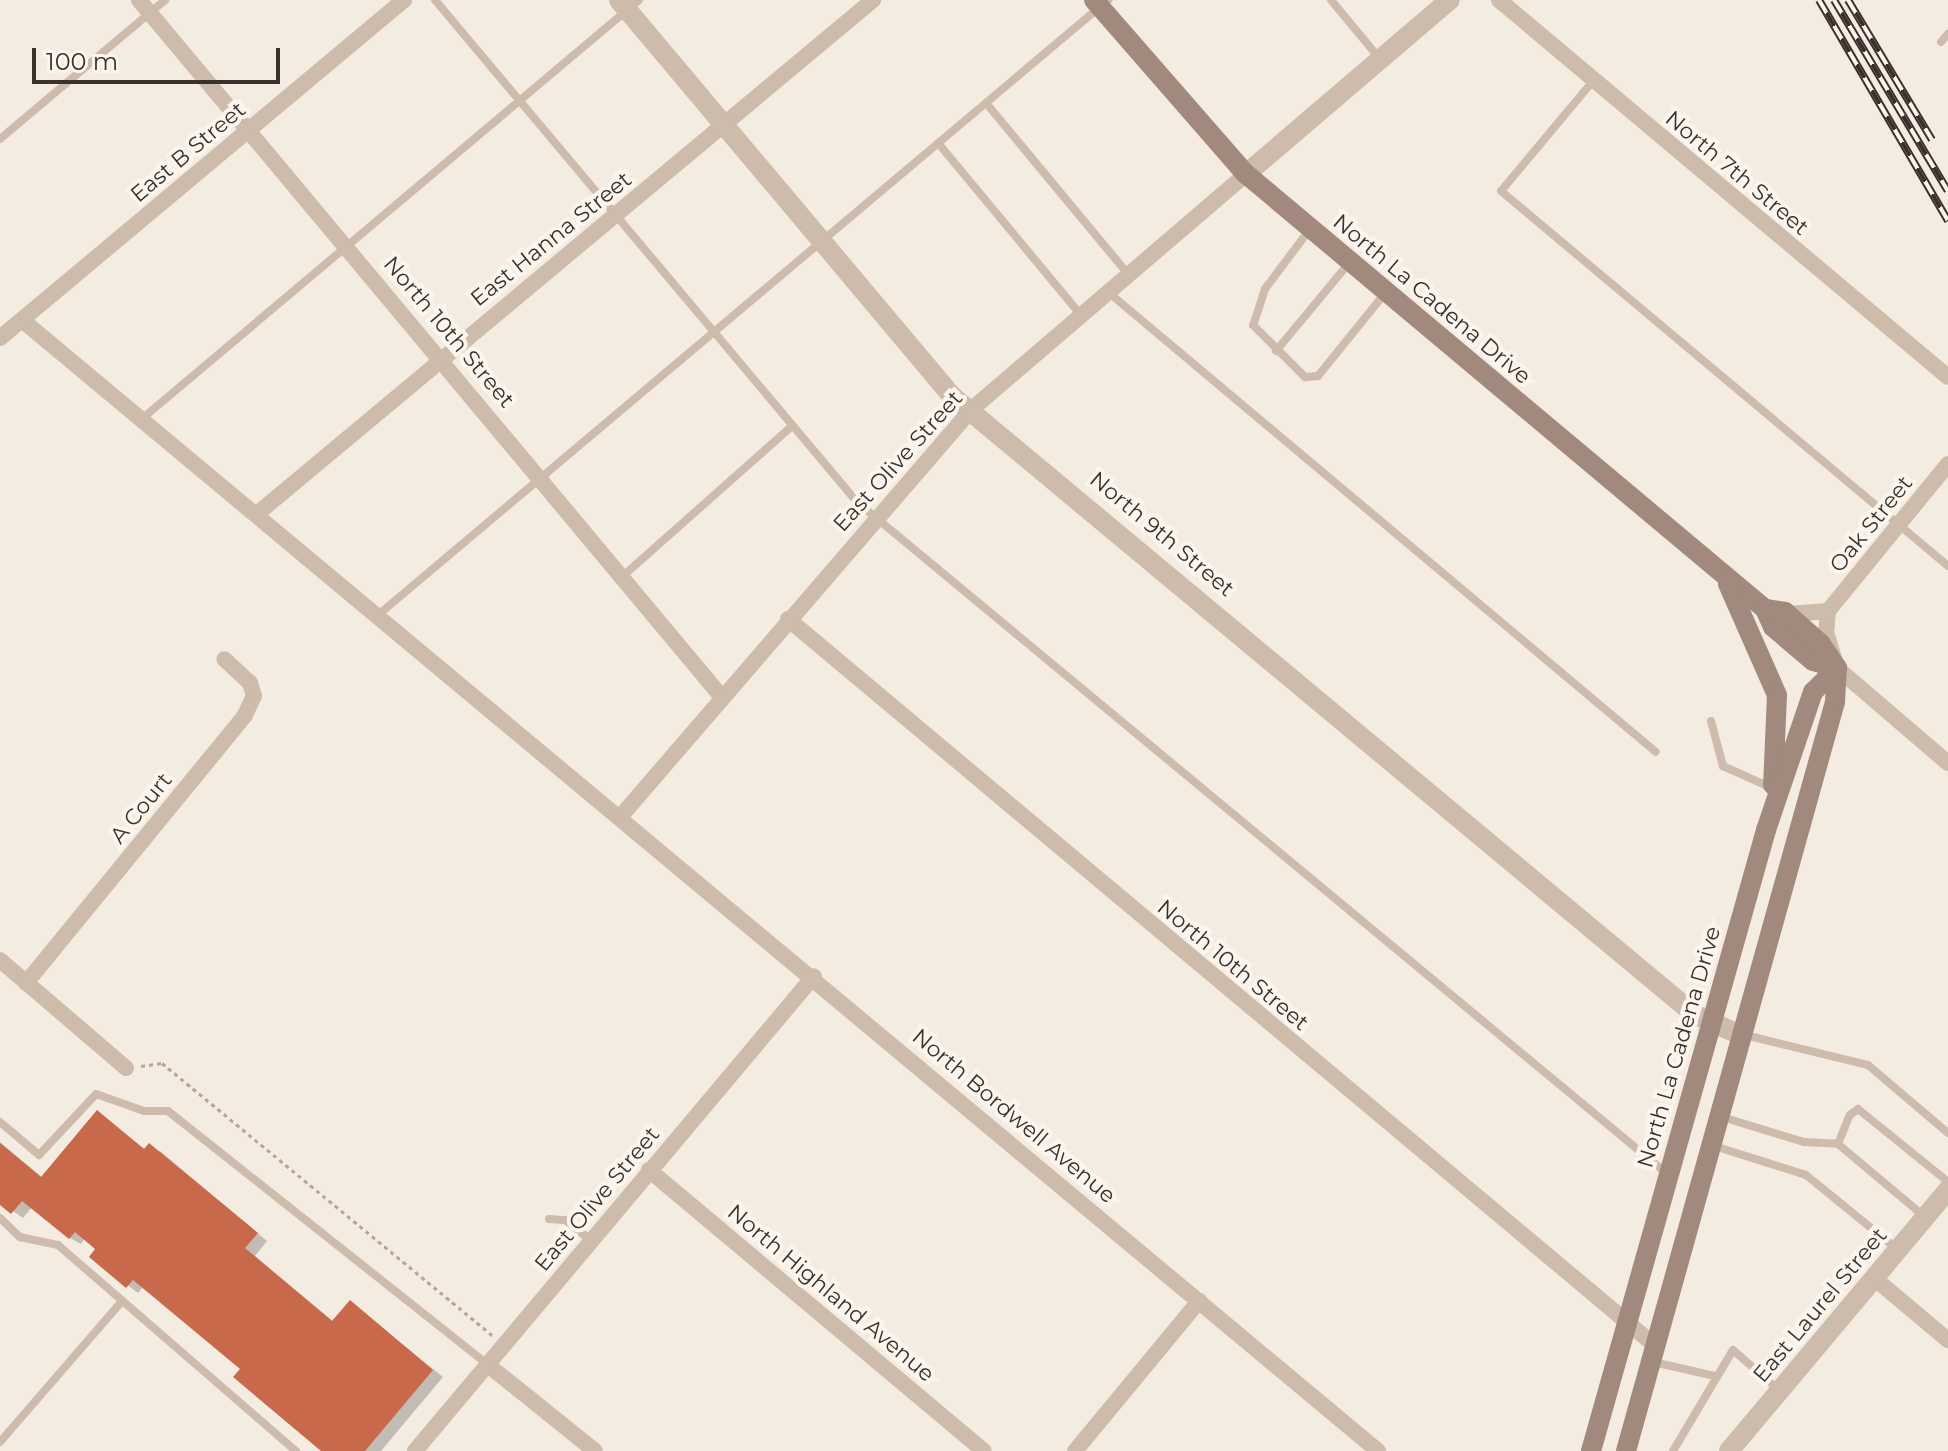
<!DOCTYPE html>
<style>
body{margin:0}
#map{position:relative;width:1948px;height:1451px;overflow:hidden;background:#f4ebe1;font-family:Montserrat,sans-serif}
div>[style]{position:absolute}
.shadow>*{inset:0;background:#0003}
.building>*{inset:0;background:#c8694b}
.path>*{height:3px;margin-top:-1.5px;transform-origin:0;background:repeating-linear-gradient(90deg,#b9a596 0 4px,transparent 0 8px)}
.service>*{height:8px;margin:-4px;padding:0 4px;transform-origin:4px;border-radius:4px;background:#cdbbac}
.minor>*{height:16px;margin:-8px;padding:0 8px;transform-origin:8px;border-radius:8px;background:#cdbbac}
.tertiary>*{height:20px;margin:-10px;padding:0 10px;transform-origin:10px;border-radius:10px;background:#cdbbac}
.secondary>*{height:20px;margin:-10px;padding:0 10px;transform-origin:10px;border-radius:10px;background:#a18a7d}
.rail>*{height:8px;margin-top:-4px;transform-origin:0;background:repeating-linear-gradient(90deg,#fbf5ee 0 15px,#3b302b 0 30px);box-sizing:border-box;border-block:2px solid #3b302b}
span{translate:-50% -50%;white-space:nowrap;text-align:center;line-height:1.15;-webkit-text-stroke:8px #fbf5ee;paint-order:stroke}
.street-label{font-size:22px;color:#3b302b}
.scale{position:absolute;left:32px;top:48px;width:248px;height:36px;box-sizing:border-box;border:4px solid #3b302b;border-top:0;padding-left:10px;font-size:24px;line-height:28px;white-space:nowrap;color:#3b302b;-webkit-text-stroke:6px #fbf5ee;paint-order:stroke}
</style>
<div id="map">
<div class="shadow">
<div style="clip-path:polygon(97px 1113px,146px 1150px,160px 1151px,267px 1241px,255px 1256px,334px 1322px,350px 1302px,443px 1377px,381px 1451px,324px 1451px,243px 1369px,144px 1286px,138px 1293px,91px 1257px,98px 1249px,85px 1238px,81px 1244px,70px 1238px,32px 1207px,23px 1218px,0 1202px,0 1142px,43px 1178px)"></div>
</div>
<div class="building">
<div style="clip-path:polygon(97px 1110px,144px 1149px,149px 1143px,258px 1233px,245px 1248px,332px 1321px,350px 1300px,433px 1370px,365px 1451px,321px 1451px,233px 1377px,240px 1369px,133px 1280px,126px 1288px,89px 1257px,95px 1249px,75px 1232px,69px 1239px,22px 1201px,11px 1214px,0 1205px,0 1143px,41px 1177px)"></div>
</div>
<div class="path">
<div style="left:141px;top:1066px;width:21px;rotate:-8deg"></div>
<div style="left:162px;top:1063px;width:428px;rotate:39.5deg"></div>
</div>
<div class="service">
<div style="left:435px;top:0;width:656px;rotate:49.95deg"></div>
<div style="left:857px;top:502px;width:1051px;rotate:39.67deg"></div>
<div style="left:1331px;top:0;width:77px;rotate:50.3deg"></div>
<div style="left:1941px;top:42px;width:11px;rotate:-49deg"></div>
<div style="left:1593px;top:81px;width:143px;rotate:129.9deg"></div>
<div style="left:1501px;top:191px;width:583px;rotate:39.99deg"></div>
<div style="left:986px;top:103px;width:221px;rotate:50.3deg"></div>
<div style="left:0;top:139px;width:216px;rotate:-40.1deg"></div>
<div style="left:938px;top:143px;width:224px;rotate:50.3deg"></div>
<div style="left:1310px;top:229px;width:75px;rotate:126.9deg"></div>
<div style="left:1265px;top:289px;width:38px;rotate:108deg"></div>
<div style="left:1253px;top:325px;width:74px;rotate:45deg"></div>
<div style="left:1305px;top:377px;width:13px;rotate:-4deg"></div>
<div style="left:1318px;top:376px;width:108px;rotate:-51deg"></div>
<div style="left:1108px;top:292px;width:715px;rotate:40.01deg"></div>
<div style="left:1276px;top:351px;width:116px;rotate:-50.3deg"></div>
<div style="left:144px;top:417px;width:647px;rotate:-40.11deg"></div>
<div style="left:623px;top:576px;width:226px;rotate:-41.6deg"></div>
<div style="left:378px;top:615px;width:955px;rotate:-40.11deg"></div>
<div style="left:1711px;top:721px;width:47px;rotate:75.1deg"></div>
<div style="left:1723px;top:766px;width:54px;rotate:24.2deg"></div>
<div style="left:1745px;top:1035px;width:127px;rotate:13.7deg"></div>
<div style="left:1868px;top:1065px;width:105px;rotate:40.4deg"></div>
<div style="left:1722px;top:1117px;width:86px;rotate:17deg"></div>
<div style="left:1804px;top:1142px;width:34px;rotate:3deg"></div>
<div style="left:0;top:1122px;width:51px;rotate:40.2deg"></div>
<div style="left:39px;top:1155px;width:83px;rotate:-46.9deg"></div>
<div style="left:96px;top:1094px;width:51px;rotate:19.5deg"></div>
<div style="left:144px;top:1111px;width:24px"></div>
<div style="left:168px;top:1111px;width:409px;rotate:38.4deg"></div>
<div style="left:1714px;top:1146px;width:96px;rotate:17.5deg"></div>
<div style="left:1806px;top:1175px;width:117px;rotate:39.1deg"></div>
<div style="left:1925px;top:1217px;width:114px;rotate:-140deg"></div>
<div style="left:1838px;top:1144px;width:31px;rotate:-68deg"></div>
<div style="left:1850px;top:1115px;width:10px;rotate:-37deg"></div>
<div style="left:1858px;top:1109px;width:116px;rotate:39deg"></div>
<div style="left:0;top:1218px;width:28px;rotate:44deg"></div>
<div style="left:20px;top:1237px;width:39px;rotate:12deg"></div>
<div style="left:58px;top:1245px;width:315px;rotate:40.9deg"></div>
<div style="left:549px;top:1219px;width:16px;rotate:4deg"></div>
<div style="left:565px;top:1220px;width:33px;rotate:38deg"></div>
<div style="left:1653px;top:1362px;width:64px;rotate:12.7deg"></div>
<div style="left:0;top:1442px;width:186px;rotate:-49.1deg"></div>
<div style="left:1673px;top:1451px;width:117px;rotate:-59.3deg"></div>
<div style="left:1733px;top:1350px;width:62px;rotate:41.1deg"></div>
</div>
<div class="minor">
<div style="left:139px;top:0;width:907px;rotate:50.1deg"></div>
<div style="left:1499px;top:0;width:586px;rotate:40.02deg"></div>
<div style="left:22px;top:320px;width:1766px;rotate:39.83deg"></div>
<div style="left:0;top:338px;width:527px;rotate:-39.92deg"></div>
<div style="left:1948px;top:464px;width:190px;rotate:129.2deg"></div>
<div style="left:1828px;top:611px;width:21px;rotate:95deg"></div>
<div style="left:1826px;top:632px;width:38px;rotate:73deg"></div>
<div style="left:1837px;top:668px;width:146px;rotate:40.6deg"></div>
<div style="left:258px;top:513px;width:801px;rotate:-39.83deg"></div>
<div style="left:1788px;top:614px;width:40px;rotate:-4.3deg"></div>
<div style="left:788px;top:619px;width:1127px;rotate:39.96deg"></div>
<div style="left:621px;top:816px;width:537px;rotate:-49.23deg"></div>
<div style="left:972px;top:409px;width:361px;rotate:-40.6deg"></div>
<div style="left:0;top:960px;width:166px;rotate:40.6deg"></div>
<div style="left:26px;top:983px;width:346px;rotate:-50.7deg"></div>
<div style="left:245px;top:715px;width:21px;rotate:-65deg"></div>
<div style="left:254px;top:696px;width:14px;rotate:-107deg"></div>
<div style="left:250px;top:683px;width:35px;rotate:-137deg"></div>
<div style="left:649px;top:1170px;width:437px;rotate:40deg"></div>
<div style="left:1874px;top:1278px;width:97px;rotate:40deg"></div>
<div style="left:488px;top:1365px;width:137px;rotate:38.8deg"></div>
<div style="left:415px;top:1451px;width:620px;rotate:-49.97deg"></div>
<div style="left:1075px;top:1451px;width:195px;rotate:-50.4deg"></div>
</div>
<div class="tertiary">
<div style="left:619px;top:0;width:517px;rotate:49.94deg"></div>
<div style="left:952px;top:396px;width:966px;rotate:39.79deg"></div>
<div style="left:1694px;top:1014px;width:51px;rotate:24.5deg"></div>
<div style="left:1246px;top:174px;width:268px;rotate:-40.5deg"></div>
<div style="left:1729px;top:1451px;width:341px;rotate:-50deg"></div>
</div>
<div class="secondary">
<div style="left:1094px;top:0;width:231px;rotate:48.9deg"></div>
<div style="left:1246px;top:174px;width:677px;rotate:39.97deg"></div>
<div style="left:1765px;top:609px;width:20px;rotate:66deg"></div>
<div style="left:1773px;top:627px;width:52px;rotate:40.4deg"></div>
<div style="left:1813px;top:661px;width:25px;rotate:16deg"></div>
<div style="left:1728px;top:584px;width:121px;rotate:66.2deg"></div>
<div style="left:1777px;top:695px;width:90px;rotate:92.5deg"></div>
<div style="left:1591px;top:1451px;width:645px;rotate:-74.26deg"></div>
<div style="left:1766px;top:830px;width:146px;rotate:-71.2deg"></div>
<div style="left:1813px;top:692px;width:34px;rotate:-45deg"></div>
<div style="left:1626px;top:1451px;width:778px;rotate:-74.41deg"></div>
<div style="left:1835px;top:702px;width:34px;rotate:-87deg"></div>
<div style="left:1837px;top:668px;width:30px;rotate:-124deg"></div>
<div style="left:1820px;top:643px;width:47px;rotate:-138.5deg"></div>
<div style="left:1785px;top:612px;width:20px;rotate:-171deg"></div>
</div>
<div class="rail">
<div style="left:1819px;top:0;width:256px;rotate:59.7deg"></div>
<div style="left:1834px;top:0;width:222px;rotate:59.2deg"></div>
<div style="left:1848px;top:0;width:163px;rotate:59deg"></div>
</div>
<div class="street-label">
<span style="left:188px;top:152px;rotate:-40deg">East B Street</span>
<span style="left:1737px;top:173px;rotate:40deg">North 7th Street</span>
<span style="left:551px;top:239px;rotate:-39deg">East Hanna Street</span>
<span style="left:1432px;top:299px;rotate:40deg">North La Cadena Drive</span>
<span style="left:449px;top:332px;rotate:50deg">North 10th Street</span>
<span style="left:898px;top:461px;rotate:-48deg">East Olive Street</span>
<span style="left:1871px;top:524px;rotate:-51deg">Oak Street</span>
<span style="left:1162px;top:534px;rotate:40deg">North 9th Street</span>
<span style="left:141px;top:808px;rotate:-51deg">A Court</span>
<span style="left:1233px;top:965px;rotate:40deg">North 10th Street</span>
<span style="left:1679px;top:1047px;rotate:-74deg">North La Cadena Drive</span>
<span style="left:1014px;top:1116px;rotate:40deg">North Bordwell Avenue</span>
<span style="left:597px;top:1199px;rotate:-50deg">East Olive Street</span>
<span style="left:831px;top:1293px;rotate:40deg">North Highland Avenue</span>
<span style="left:1820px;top:1305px;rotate:-50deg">East Laurel Street</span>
</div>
<div class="scale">100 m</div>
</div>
